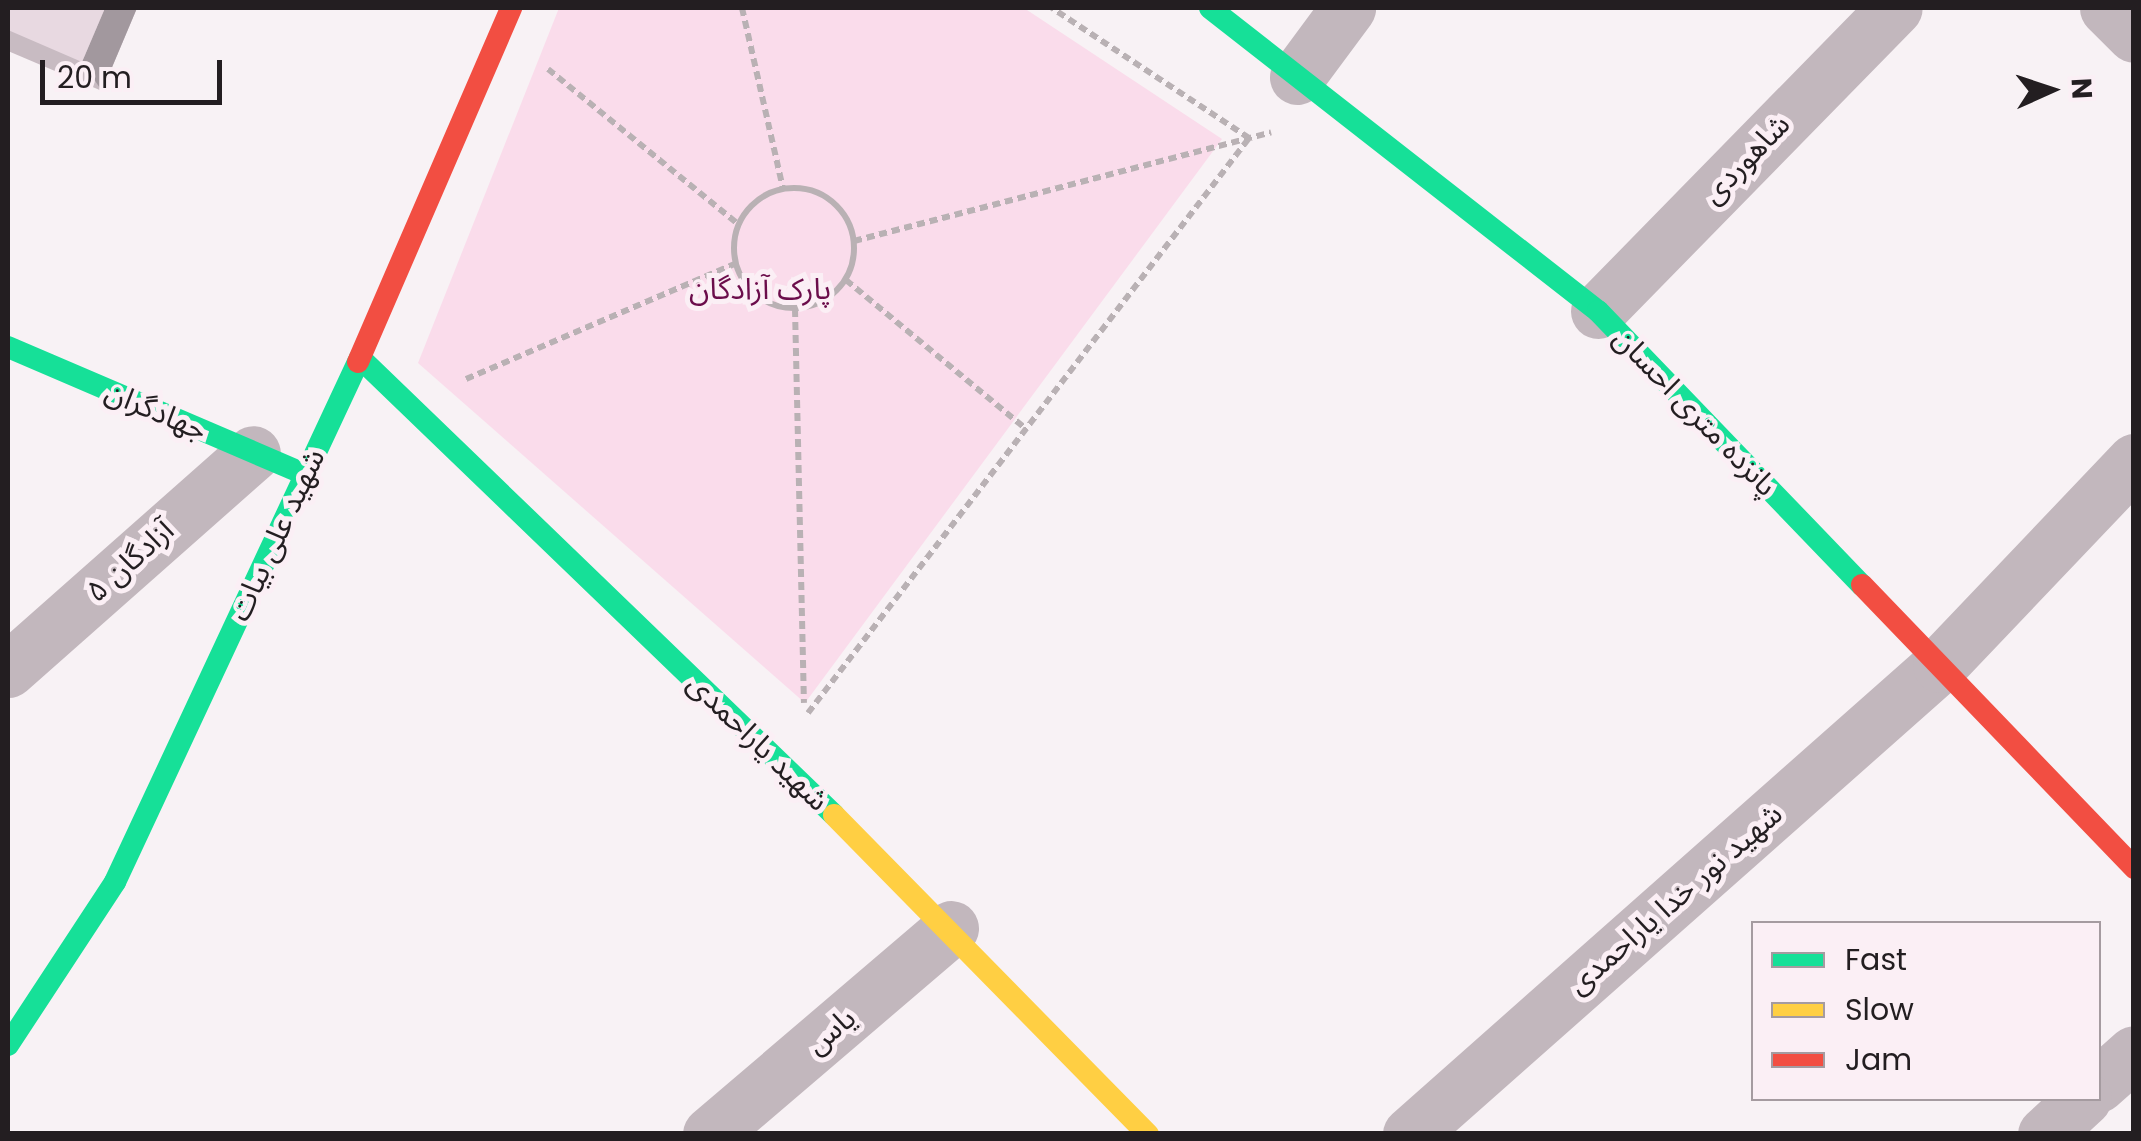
<!DOCTYPE html>
<meta charset="utf-8">
<style>
body{margin:0}
#map{position:relative;width:2141px;height:1141px;overflow:hidden;background:#f8f2f5;font-family:Poppins,"Noto Sans Arabic",sans-serif}
div>[style]{position:absolute}
.green>*{inset:0;background:#fadceb}
.path>*{height:6px;margin-top:-3px;transform-origin:0;background:repeating-linear-gradient(90deg,#b9b1b4 0 8px,transparent 0 13px)}
.path>.ring{margin:-3px;padding:0;box-sizing:content-box;background:none;border:6px solid #b9b1b4;border-radius:50%}
.street>*{height:55px;margin:-27.5px;padding:0 27.5px;transform-origin:27.5px;border-radius:27.5px;background:#c2b7bd}
.fast>*{height:22px;margin:-11px;padding:0 11px;transform-origin:11px;border-radius:11px;background:#16e098}
.slow>*{height:22px;margin:-11px;padding:0 11px;transform-origin:11px;border-radius:11px;background:#ffcf43}
.jam>*{height:22px;margin:-11px;padding:0 11px;transform-origin:11px;border-radius:11px;background:#f24e42}
.wall>*{inset:0;background:#c8bbc2}
.shaded-wall>*{inset:0;background:#a2989e}
.building>*{inset:0;background:#e8d9e1}
span{translate:-50% -50%;white-space:nowrap;text-align:center;line-height:1.15;-webkit-text-stroke:10px #fbeff5;paint-order:stroke}
.street-label{font-size:30px;color:#231e21}
.park-label{font-size:30px;color:#6b0d4b}
.frame{position:absolute;inset:0;border:10px solid #231e21;pointer-events:none}
.legend{position:absolute;left:1751px;top:921px;width:350px;height:180px;box-sizing:border-box;background:#fbeff5;border:2px solid #a59ba0;margin:0;padding:12px 18px;list-style:none;font-size:30px;color:#231e21}
.legend li{display:flex;align-items:center;gap:20px;height:50px}
.legend b{width:50px;border:2px solid #a59ba0}
.north{position:absolute;left:2001px;top:40px;width:100px;height:100px;-webkit-text-stroke:8px #fbeff5;paint-order:stroke;rotate:87deg;font-size:28px;font-weight:700;line-height:40px;text-align:center;color:#231e21}
.north::after{content:'';display:block;margin:auto;width:35px;height:45px;background:#231e21;clip-path:polygon(50% 0,100% 100%,50% 72%,0 100%)}
.scale{position:absolute;left:40px;top:60px;width:182px;height:45px;box-sizing:border-box;border:5px solid #231e21;border-top:0;padding-left:12px;font-size:30px;line-height:35px;white-space:nowrap;color:#231e21;-webkit-text-stroke:8px #fbeff5;paint-order:stroke}
</style>
<div id="map">
<div class="green">
<div style="clip-path:polygon(559px 8px,1024px 8px,1222px 139px,805px 703px,418px 363px)"></div>
</div>
<div class="path">
<div style="left:742px;top:8px;width:185px;rotate:77.2deg"></div>
<div style="left:548px;top:69px;width:245px;rotate:39.2deg"></div>
<div class="ring" style="left:734px;top:188px;width:114px;height:114px"></div>
<div style="left:854px;top:241px;width:431px;rotate:-14.6deg"></div>
<div style="left:846px;top:280px;width:234px;rotate:39.6deg"></div>
<div style="left:795px;top:309px;width:394px;rotate:88.7deg"></div>
<div style="left:466px;top:379px;width:294px;rotate:-23.2deg"></div>
<div style="left:808px;top:713px;width:725px;rotate:-52.51deg"></div>
<div style="left:1249px;top:138px;width:236px;rotate:-146.6deg"></div>
</div>
<div class="street">
<div style="left:2107px;top:8px;width:38px;rotate:45deg"></div>
<div style="left:1297px;top:77px;width:86px;rotate:-53.5deg"></div>
<div style="left:1598px;top:311px;width:424px;rotate:-45.6deg"></div>
<div style="left:8px;top:670px;width:327px;rotate:-41.5deg"></div>
<div style="left:2098px;top:1085px;width:48px;rotate:-41.6deg"></div>
<div style="left:710px;top:1134px;width:317px;rotate:-40.5deg"></div>
<div style="left:1410px;top:1134px;width:708px;rotate:-41.51deg"></div>
<div style="left:1940px;top:665px;width:282px;rotate:-46.4deg"></div>
<div style="left:2045px;top:1134px;width:53px;rotate:-42.7deg"></div>
</div>
<div class="fast">
<div style="left:1210px;top:8px;width:492px;rotate:38deg"></div>
<div style="left:1598px;top:311px;width:380px;rotate:46.1deg"></div>
<div style="left:8px;top:347px;width:323px;rotate:23.2deg"></div>
<div style="left:360px;top:358px;width:658px;rotate:43.95deg"></div>
<div style="left:8px;top:1045px;width:195px;rotate:-56.7deg"></div>
<div style="left:115px;top:882px;width:574px;rotate:-64.95deg"></div>
</div>
<div class="slow">
<div style="left:834px;top:815px;width:448px;rotate:45.5deg"></div>
</div>
<div class="jam">
<div style="left:358px;top:362px;width:386px;rotate:-66.6deg"></div>
<div style="left:1862px;top:585px;width:393px;rotate:46.1deg"></div>
</div>
<div class="wall">
<div style="clip-path:polygon(8px 8px,137px 8px,102px 91px,8px 51px)"></div>
</div>
<div class="shaded-wall">
<div style="clip-path:polygon(105px 8px,137px 8px,102px 91px,82px 62px)"></div>
</div>
<div class="building">
<div style="clip-path:polygon(8px 8px,105px 8px,82px 62px,8px 30px)"></div>
</div>
<div class="street-label">
<span style="left:1746px;top:159px;rotate:-46deg">شاهوردی</span>
<span style="left:156px;top:411px;rotate:23deg">جهادگران</span>
<span style="left:1695px;top:412px;rotate:46deg">پانزده متری احسان</span>
<span style="left:277px;top:535px;rotate:-65deg">شهید علی بیات</span>
<span style="left:130px;top:561px;rotate:-42deg">آزادگان ۵</span>
<span style="left:758px;top:742px;rotate:44deg">شهید یاراحمدی</span>
<span style="left:1675px;top:899px;rotate:-41deg">شهید نور خدا یاراحمدی</span>
<span style="left:831px;top:1031px;rotate:-40deg">یاس</span>
</div>
<div class="park-label">
<span style="left:760px;top:289px">پارک آزادگان</span>
</div>
<div class="frame"></div>
<ul class="legend">
<li><b style="height:12px;background:#16e098"></b>Fast</li>
<li><b style="height:12px;background:#ffcf43"></b>Slow</li>
<li><b style="height:12px;background:#f24e42"></b>Jam</li>
</ul>
<div class="north">N</div>
<div class="scale">20 m</div>
</div>
